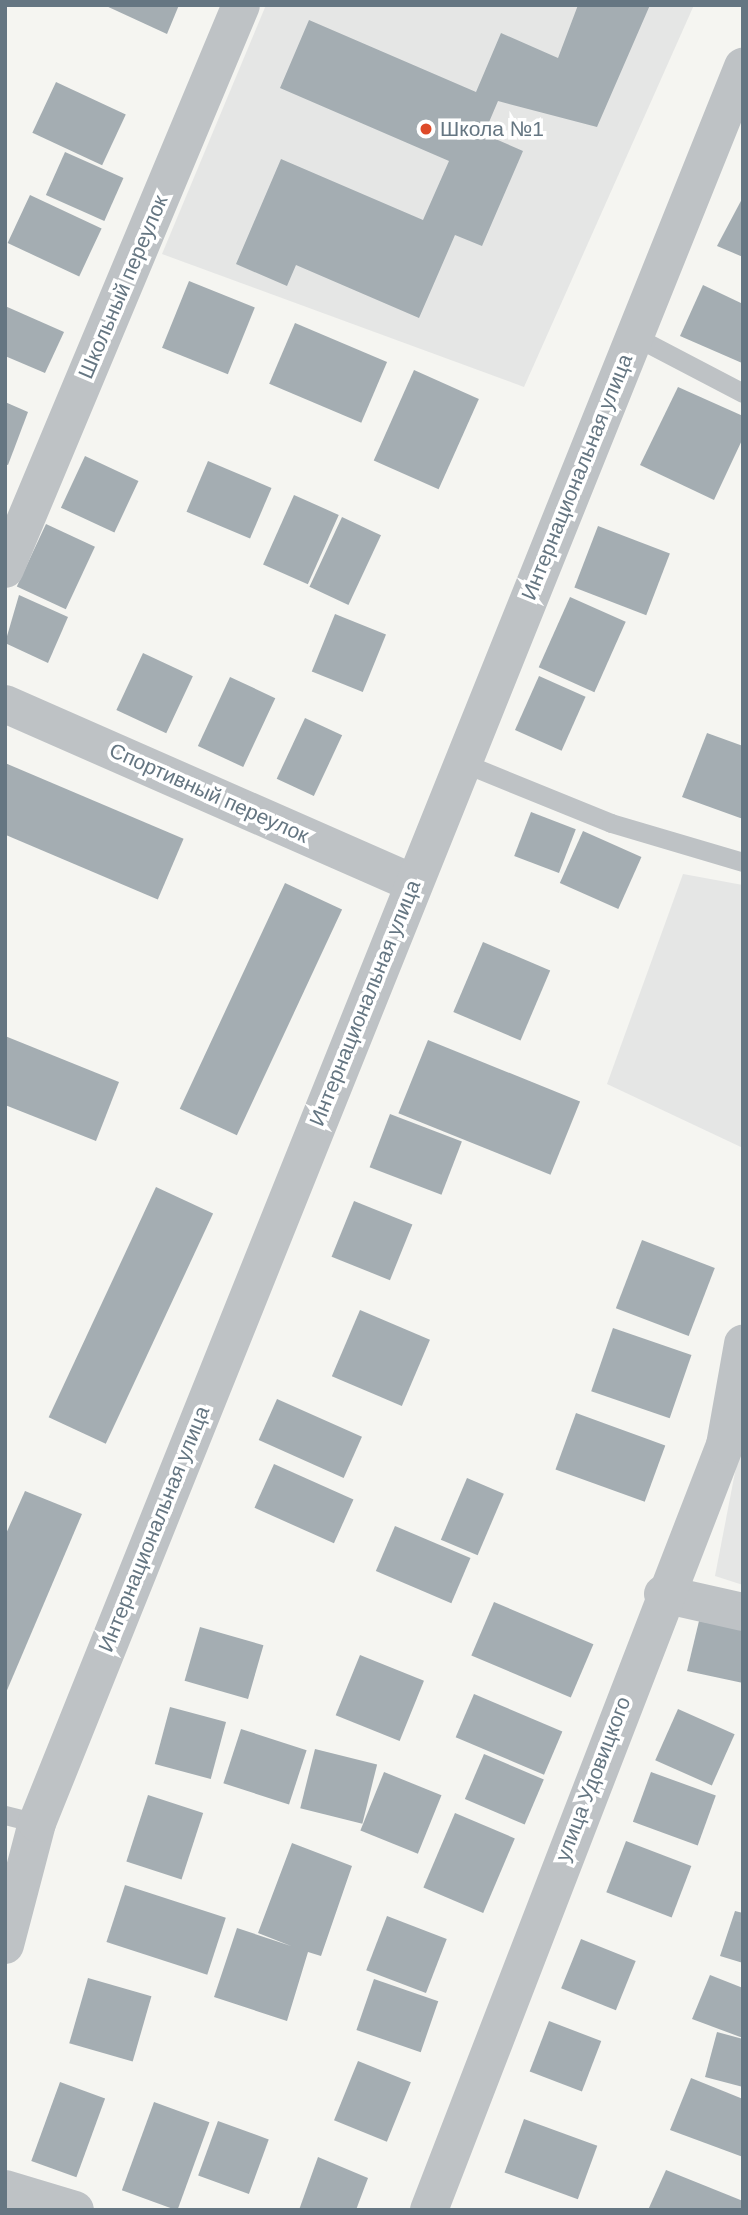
<!DOCTYPE html>
<meta charset="utf-8">
<style>
body{margin:0}
#map{position:relative;width:748px;height:2215px;overflow:hidden;background:#f5f5f1;font-family:Helvetica,sans-serif}
div>[style]{position:absolute}
.built>*{inset:0;background:#e5e6e5}
.building>*{inset:0;background:#a4adb2;transform-origin:0 0}
.service>*{height:19px;margin:-9.5px;padding:0 9.5px;transform-origin:9.5px;border-radius:9.5px;background:#bec2c5}
.minor>*{height:38px;margin:-19px;padding:0 19px;transform-origin:19px;border-radius:19px;background:#bec2c5}
.dots>*{width:19px;height:19px;translate:-50% -50%;box-sizing:border-box;border:4px solid #fff;border-radius:50%}
span{translate:-50% -50%;white-space:nowrap;text-align:center;line-height:1.15;-webkit-text-stroke:7px #fff;paint-order:stroke}
.poi-label{font-size:21px;color:#657682}
.left{translate:0 -50%;text-align:left}
.street-label{font-size:21px;color:#657682}
.frame{position:absolute;inset:0;border:7px solid #657682;pointer-events:none}
</style>
<div id="map">
<div class="built">
<div style="clip-path:polygon(266px 5px,694px 5px,524px 387px,162px 254px)"></div>
<div style="clip-path:polygon(683px 874px,743px 885px,743px 1148px,607px 1084px)"></div>
<div style="clip-path:polygon(743px 1431px,743px 1585px,715px 1576px)"></div>
</div>
<div class="building">
<div style="clip-path:polygon(104px 5px,179px 5px,167px 34px)"></div>
<div style="clip-path:polygon(578px 5px,650px 5px,597px 127px,498px 101px,484px 134px,523px 151px,482px 246px,455px 235px,419px 318px,296px 265px,287px 286px,236px 264px,281px 159px,423px 220px,449px 161px,280px 88px,309px 20px,476px 92px,501px 33px,558px 58px)"></div>
<div style="left:56px;top:82px;width:77px;height:56px;rotate:25deg"></div>
<div style="left:65px;top:152px;width:64px;height:47px;rotate:24deg"></div>
<div style="left:30px;top:195px;width:79px;height:53px;rotate:25deg"></div>
<div style="clip-path:polygon(743px 197px,743px 257px,717px 246px)"></div>
<div style="left:189px;top:281px;width:71px;height:72px;rotate:22deg"></div>
<div style="clip-path:polygon(703px 285px,743px 304px,742px 363px,680px 336px)"></div>
<div style="clip-path:polygon(5px 306px,64px 332px,45px 373px,5px 356px)"></div>
<div style="left:295px;top:323px;width:100px;height:66px;rotate:23deg"></div>
<div style="left:414px;top:370px;width:71px;height:99px;rotate:24deg"></div>
<div style="clip-path:polygon(678px 387px,743px 416px,743px 438px,714px 500px,640px 465px)"></div>
<div style="clip-path:polygon(5px 402px,28px 412px,8px 465px,5px 464px)"></div>
<div style="left:85px;top:456px;width:59px;height:57px;rotate:25deg"></div>
<div style="left:208px;top:461px;width:69px;height:55px;rotate:23deg"></div>
<div style="left:294px;top:495px;width:49px;height:76px;rotate:24deg"></div>
<div style="left:342px;top:517px;width:43px;height:77px;rotate:25deg"></div>
<div style="left:46px;top:524px;width:54px;height:69px;rotate:25deg"></div>
<div style="left:598px;top:526px;width:77px;height:66px;rotate:21deg"></div>
<div style="clip-path:polygon(19px 595px,68px 617px,48px 663px,5px 643px)"></div>
<div style="left:570px;top:597px;width:61px;height:77px;rotate:24deg"></div>
<div style="left:335px;top:614px;width:55px;height:62px;rotate:22deg"></div>
<div style="left:143px;top:653px;width:55px;height:63px;rotate:25deg"></div>
<div style="left:539px;top:676px;width:51px;height:59px;rotate:24deg"></div>
<div style="left:230px;top:677px;width:50px;height:76px;rotate:25deg"></div>
<div style="left:305px;top:718px;width:41px;height:67px;rotate:25deg"></div>
<div style="clip-path:polygon(707px 733px,743px 746px,743px 819px,682px 797px)"></div>
<div style="left:5px;top:763px;width:194px;height:66px;rotate:23deg"></div>
<div style="left:531px;top:812px;width:48px;height:47px;rotate:21deg"></div>
<div style="left:583px;top:831px;width:64px;height:57px;rotate:24deg"></div>
<div style="left:285px;top:883px;width:63px;height:249px;rotate:25deg"></div>
<div style="left:483px;top:942px;width:73px;height:76px;rotate:23deg"></div>
<div style="clip-path:polygon(5px 1036px,119px 1082px,96px 1141px,5px 1105px)"></div>
<div style="left:428px;top:1040px;width:164px;height:79px;rotate:22deg"></div>
<div style="left:390px;top:1114px;width:77px;height:57px;rotate:21deg"></div>
<div style="left:156px;top:1187px;width:63px;height:254px;rotate:25deg"></div>
<div style="left:354px;top:1201px;width:63px;height:60px;rotate:22deg"></div>
<div style="left:642px;top:1240px;width:78px;height:73px;rotate:21deg"></div>
<div style="left:360px;top:1310px;width:76px;height:72px;rotate:23deg"></div>
<div style="left:613px;top:1328px;width:83px;height:67px;rotate:19deg"></div>
<div style="left:277px;top:1399px;width:93px;height:45px;rotate:24deg"></div>
<div style="left:576px;top:1413px;width:95px;height:60px;rotate:20deg"></div>
<div style="left:274px;top:1464px;width:87px;height:48px;rotate:24deg"></div>
<div style="left:467px;top:1478px;width:40px;height:67px;rotate:23deg"></div>
<div style="clip-path:polygon(25px 1491px,82px 1514px,5px 1695px,5px 1536px)"></div>
<div style="left:395px;top:1526px;width:82px;height:49px;rotate:23deg"></div>
<div style="left:494px;top:1602px;width:108px;height:58px;rotate:23deg"></div>
<div style="clip-path:polygon(699px 1621px,743px 1630px,743px 1683px,687px 1671px)"></div>
<div style="left:200px;top:1627px;width:66px;height:56px;rotate:16deg"></div>
<div style="left:360px;top:1655px;width:69px;height:65px;rotate:22deg"></div>
<div style="left:474px;top:1694px;width:96px;height:47px;rotate:23deg"></div>
<div style="left:170px;top:1707px;width:58px;height:59px;rotate:15deg"></div>
<div style="left:678px;top:1709px;width:62px;height:56px;rotate:24deg"></div>
<div style="left:241px;top:1729px;width:69px;height:57px;rotate:18deg"></div>
<div style="left:315px;top:1749px;width:64px;height:61px;rotate:14deg"></div>
<div style="left:484px;top:1754px;width:65px;height:49px;rotate:23deg"></div>
<div style="left:384px;top:1772px;width:62px;height:63px;rotate:22deg"></div>
<div style="left:651px;top:1772px;width:69px;height:53px;rotate:20deg"></div>
<div style="left:148px;top:1795px;width:58px;height:70px;rotate:18deg"></div>
<div style="left:455px;top:1813px;width:65px;height:81px;rotate:23deg"></div>
<div style="left:626px;top:1841px;width:70px;height:55px;rotate:21deg"></div>
<div style="clip-path:polygon(292px 1843px,352px 1866px,321px 1956px,308px 1952px,287px 2021px,214px 1997px,237px 1928px,291px 1946px,258px 1933px)"></div>
<div style="left:125px;top:1885px;width:106px;height:60px;rotate:18deg"></div>
<div style="clip-path:polygon(735px 1911px,743px 1913px,743px 1963px,720px 1956px)"></div>
<div style="left:387px;top:1916px;width:64px;height:58px;rotate:21deg"></div>
<div style="left:581px;top:1939px;width:59px;height:53px;rotate:22deg"></div>
<div style="clip-path:polygon(710px 1975px,743px 1988px,743px 2038px,692px 2019px)"></div>
<div style="left:88px;top:1978px;width:66px;height:68px;rotate:16deg"></div>
<div style="left:374px;top:1979px;width:68px;height:54px;rotate:19deg"></div>
<div style="left:549px;top:2021px;width:56px;height:54px;rotate:21deg"></div>
<div style="clip-path:polygon(717px 2032px,743px 2039px,743px 2087px,705px 2077px)"></div>
<div style="left:358px;top:2061px;width:57px;height:64px;rotate:22deg"></div>
<div style="clip-path:polygon(691px 2078px,743px 2099px,743px 2157px,670px 2130px)"></div>
<div style="left:60px;top:2082px;width:48px;height:84px;rotate:20deg"></div>
<div style="left:154px;top:2102px;width:59px;height:94px;rotate:20deg"></div>
<div style="left:524px;top:2119px;width:78px;height:57px;rotate:20deg"></div>
<div style="left:218px;top:2121px;width:54px;height:58px;rotate:20deg"></div>
<div style="clip-path:polygon(318px 2157px,368px 2178px,356px 2210px,299px 2210px)"></div>
<div style="clip-path:polygon(666px 2170px,743px 2201px,741px 2210px,648px 2210px)"></div>
</div>
<div class="service">
<div style="left:634px;top:336px;width:123px;rotate:27.6deg"></div>
<div style="left:461px;top:762px;width:162px;rotate:22.1deg"></div>
<div style="left:611px;top:823px;width:138px;rotate:16.5deg"></div>
<div style="left:5px;top:1815px;width:33px;rotate:14deg"></div>
</div>
<div class="minor">
<div style="left:5px;top:569px;width:611px;rotate:-67.29deg"></div>
<div style="left:5px;top:704px;width:445px;rotate:23.7deg"></div>
<div style="left:663px;top:1594px;width:82px;rotate:12.7deg"></div>
<div style="left:5px;top:1945px;width:126px;rotate:-75.3deg"></div>
<div style="left:37px;top:1823px;width:1893px;rotate:-68.1deg"></div>
<div style="left:5px;top:2189px;width:73px;rotate:16.7deg"></div>
<div style="left:429px;top:2210px;width:820px;rotate:-68.85deg"></div>
<div style="left:725px;top:1445px;width:103px;rotate:-79.9deg"></div>
</div>
<div class="dots">
<div style="left:426px;top:129px;background:#de4a29"></div>
</div>
<div class="poi-label">
<span class="left" style="left:440px;top:129px">Школа №1</span>
</div>
<div class="street-label">
<span style="left:123px;top:287px;rotate:-67deg">Школьный переулок</span>
<span style="left:577px;top:477px;rotate:-68deg">Интернациональная улица</span>
<span style="left:209px;top:793px;rotate:24deg">Спортивный переулок</span>
<span style="left:365px;top:1003px;rotate:-68deg">Интернациональная улица</span>
<span style="left:154px;top:1529px;rotate:-68deg">Интернациональная улица</span>
<span style="left:593px;top:1779px;rotate:-69deg">улица Удовицкого</span>
</div>
<div class="frame"></div>
</div>
